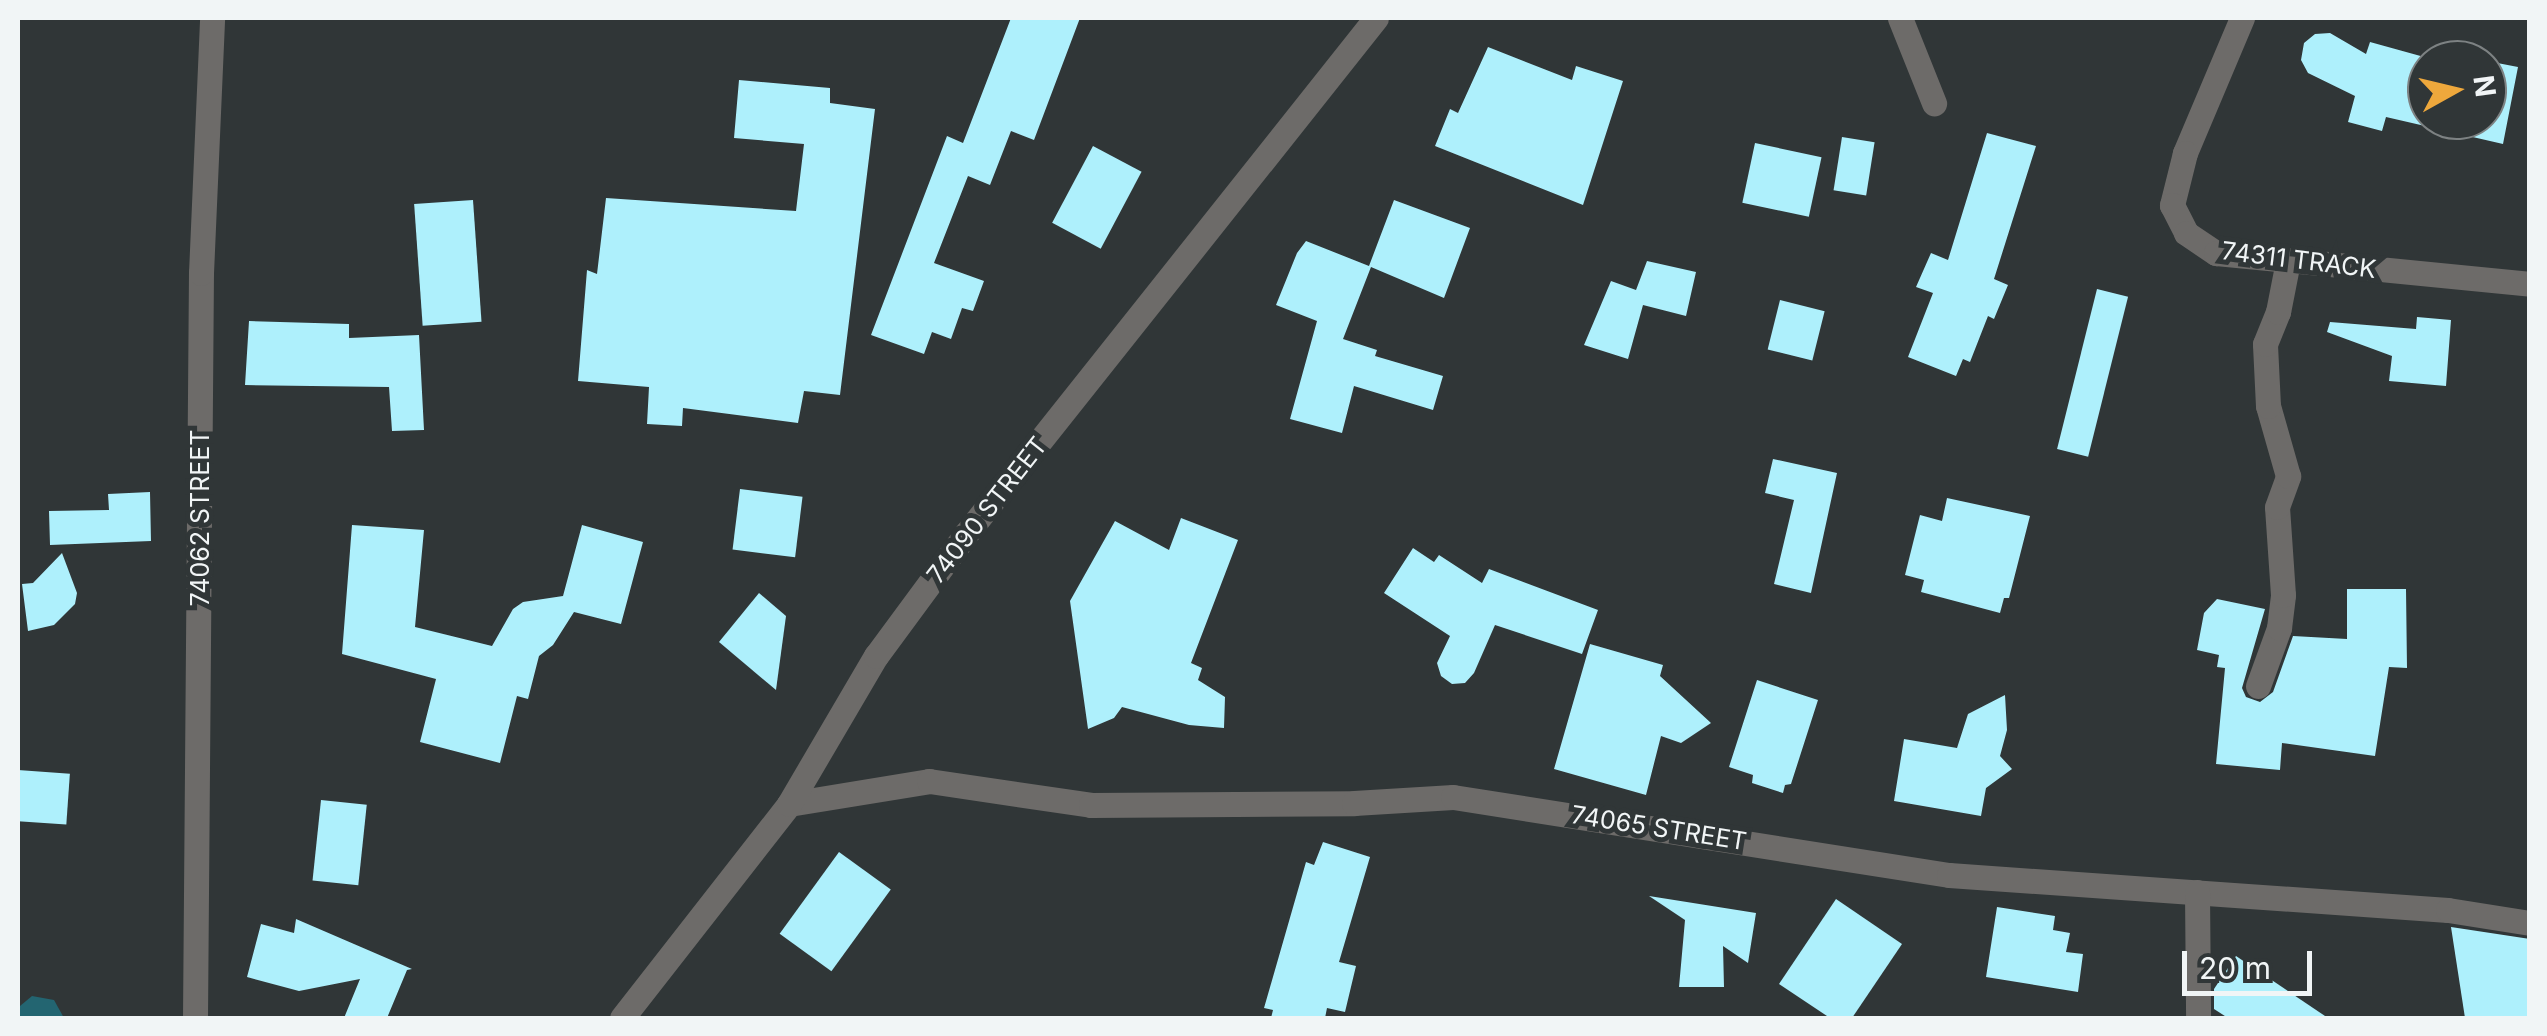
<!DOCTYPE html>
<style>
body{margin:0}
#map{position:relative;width:2547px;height:1036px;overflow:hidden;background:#303637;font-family:Inter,sans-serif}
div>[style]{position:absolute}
.water>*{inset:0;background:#236571}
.building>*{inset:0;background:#aef0fc;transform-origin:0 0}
.minor>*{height:25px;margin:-12.5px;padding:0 12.5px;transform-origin:12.5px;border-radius:12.5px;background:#6d6b69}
span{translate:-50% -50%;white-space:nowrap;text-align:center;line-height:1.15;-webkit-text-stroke:10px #303637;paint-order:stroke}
.street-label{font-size:25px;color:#f1f5f6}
.frame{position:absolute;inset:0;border:20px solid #f1f5f6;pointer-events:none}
.north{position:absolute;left:2407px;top:40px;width:100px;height:100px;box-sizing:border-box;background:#303637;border:2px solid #7d8283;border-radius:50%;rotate:82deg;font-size:28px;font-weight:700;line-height:40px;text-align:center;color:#f1f5f6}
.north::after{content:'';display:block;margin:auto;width:35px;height:45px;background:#eea83c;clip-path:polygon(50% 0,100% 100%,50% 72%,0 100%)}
.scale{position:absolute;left:2182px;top:951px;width:130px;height:45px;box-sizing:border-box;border:5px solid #f1f5f6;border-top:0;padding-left:12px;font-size:30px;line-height:35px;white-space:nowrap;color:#f1f5f6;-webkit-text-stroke:8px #303637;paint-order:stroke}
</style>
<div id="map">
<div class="water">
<div style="clip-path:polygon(32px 996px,54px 1000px,64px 1018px,18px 1018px,20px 1006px)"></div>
</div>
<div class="building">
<div style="clip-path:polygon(1011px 18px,1080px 18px,1034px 140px,1011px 131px,990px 185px,968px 176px,934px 263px,984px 281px,973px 311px,962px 308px,951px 339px,932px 332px,924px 354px,871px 335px,947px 136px,963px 143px)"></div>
<div style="clip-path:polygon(2330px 33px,2366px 54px,2370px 42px,2435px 60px,2427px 60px,2427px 120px,2487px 120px,2487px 61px,2518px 67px,2503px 144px,2386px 117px,2382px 131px,2348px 122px,2355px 96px,2308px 73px,2301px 60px,2304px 43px,2315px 34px)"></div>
<div style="clip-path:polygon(1488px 47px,1572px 80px,1576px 66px,1623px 81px,1583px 205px,1435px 146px,1450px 109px,1458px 113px)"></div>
<div style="clip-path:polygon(739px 80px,830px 88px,830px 103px,875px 109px,840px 395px,804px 391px,798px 423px,683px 408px,682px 426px,647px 424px,649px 387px,578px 381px,587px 270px,597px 274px,606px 198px,796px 211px,804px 144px,734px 138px)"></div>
<div style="clip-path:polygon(1987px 133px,2036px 146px,1994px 279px,2008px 285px,1994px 319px,1988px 316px,1970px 362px,1963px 359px,1956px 376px,1908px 357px,1933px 293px,1916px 287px,1931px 253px,1948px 260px)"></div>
<div style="left:1842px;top:137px;width:33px;height:54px;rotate:9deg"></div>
<div style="left:1755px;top:143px;width:68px;height:61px;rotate:12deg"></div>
<div style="left:1093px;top:146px;width:55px;height:87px;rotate:28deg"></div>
<div style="left:473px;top:200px;width:122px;height:59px;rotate:86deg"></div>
<div style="clip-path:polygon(1394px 200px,1470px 228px,1444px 298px,1371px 267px,1343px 339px,1377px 350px,1375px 356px,1443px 376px,1433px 410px,1354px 386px,1342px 433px,1290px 419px,1317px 321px,1276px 305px,1297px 253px,1306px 241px,1369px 266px)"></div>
<div style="clip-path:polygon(1647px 261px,1696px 272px,1686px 316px,1643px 305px,1628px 359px,1584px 345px,1611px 281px,1636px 290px)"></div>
<div style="left:2097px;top:289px;width:32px;height:165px;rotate:14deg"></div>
<div style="left:1780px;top:300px;width:46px;height:51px;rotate:14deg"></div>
<div style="clip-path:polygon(2417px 317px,2451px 320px,2446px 386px,2389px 381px,2392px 356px,2327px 332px,2330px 322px,2416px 329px)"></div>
<div style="clip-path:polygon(249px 321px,349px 324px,349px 338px,419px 335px,424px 430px,392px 431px,389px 387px,245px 385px)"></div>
<div style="clip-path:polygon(1773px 459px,1837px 473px,1811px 593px,1774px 584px,1794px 500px,1765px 493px)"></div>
<div style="left:740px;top:489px;width:63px;height:61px;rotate:7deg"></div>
<div style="clip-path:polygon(150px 492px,151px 541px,50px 545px,49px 511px,109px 510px,108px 494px)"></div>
<div style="clip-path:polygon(1947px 498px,2030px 516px,2009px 598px,2004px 598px,2000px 613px,1921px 592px,1924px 580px,1905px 575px,1920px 515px,1942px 521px)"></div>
<div style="clip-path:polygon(1181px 518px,1238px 540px,1191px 663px,1202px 668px,1198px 680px,1225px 697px,1224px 728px,1189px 725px,1122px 707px,1114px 718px,1088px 729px,1070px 601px,1115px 521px,1169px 550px)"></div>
<div style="clip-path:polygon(352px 525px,424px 530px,415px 627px,492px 646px,513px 609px,523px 602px,563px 596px,582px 525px,643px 542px,621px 624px,574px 612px,553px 645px,539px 656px,528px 699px,517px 696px,500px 763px,420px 742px,436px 679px,342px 654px)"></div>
<div style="clip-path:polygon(1413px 548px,1434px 562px,1439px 555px,1482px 583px,1489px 569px,1598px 610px,1582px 654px,1495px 625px,1474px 673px,1465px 683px,1452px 684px,1441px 676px,1437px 663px,1450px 636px,1384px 593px)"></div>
<div style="clip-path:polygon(62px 553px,77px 593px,75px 604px,54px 625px,28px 631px,22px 584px,33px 583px)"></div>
<div style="clip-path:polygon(2347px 589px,2406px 589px,2407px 668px,2389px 667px,2375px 756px,2282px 743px,2280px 770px,2216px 764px,2225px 668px,2217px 667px,2219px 655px,2197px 650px,2204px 613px,2217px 599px,2265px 609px,2242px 688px,2246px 697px,2260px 702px,2273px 692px,2293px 636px,2347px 639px)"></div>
<div style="clip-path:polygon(759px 593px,786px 616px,776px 690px,719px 642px)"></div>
<div style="clip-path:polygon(1590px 644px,1663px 665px,1660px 676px,1711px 723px,1681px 743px,1661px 736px,1646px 795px,1554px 769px)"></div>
<div style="clip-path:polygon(1757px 680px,1818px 700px,1791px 784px,1785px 785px,1783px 793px,1752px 783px,1753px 775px,1729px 767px)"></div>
<div style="clip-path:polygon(2005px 695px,2007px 730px,2000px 756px,2012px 769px,1986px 788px,1981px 816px,1894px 801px,1904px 739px,1957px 748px,1968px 714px)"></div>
<div style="left:18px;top:770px;width:52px;height:51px;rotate:4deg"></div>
<div style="left:321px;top:800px;width:46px;height:81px;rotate:6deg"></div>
<div style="clip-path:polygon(1323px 842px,1370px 857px,1339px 962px,1356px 966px,1345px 1012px,1327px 1008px,1325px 1018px,1271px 1018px,1273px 1010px,1264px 1008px,1306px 862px,1314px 865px)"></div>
<div style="left:839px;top:852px;width:64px;height:101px;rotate:36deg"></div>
<div style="clip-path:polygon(1649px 896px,1756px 913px,1748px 963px,1723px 946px,1724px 987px,1679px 987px,1685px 920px)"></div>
<div style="clip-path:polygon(1836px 899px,1902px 944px,1852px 1018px,1830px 1018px,1779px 984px)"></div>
<div style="clip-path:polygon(1997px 907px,2055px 916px,2053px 930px,2070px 933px,2066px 952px,2083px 954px,2078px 992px,1986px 977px)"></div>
<div style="clip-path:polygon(296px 919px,412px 969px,407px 970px,387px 1018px,344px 1018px,360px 979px,299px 991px,247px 977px,261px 924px,294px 933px)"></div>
<div style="clip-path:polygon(2451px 927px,2530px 939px,2530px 1018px,2465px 1018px)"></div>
<div style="clip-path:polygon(2236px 956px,2328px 1018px,2228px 1018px,2214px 1009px,2214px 989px)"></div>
</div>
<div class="minor">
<div style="left:1900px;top:18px;width:92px;rotate:68.2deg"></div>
<div style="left:2242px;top:18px;width:147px;rotate:112.9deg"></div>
<div style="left:2185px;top:153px;width:54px;rotate:104deg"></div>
<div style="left:2172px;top:205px;width:31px;rotate:63deg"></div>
<div style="left:2186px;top:233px;width:36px;rotate:34deg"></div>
<div style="left:2216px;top:253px;width:316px;rotate:5.6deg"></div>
<div style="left:2258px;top:686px;width:62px;rotate:-70.1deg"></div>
<div style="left:2279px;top:628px;width:33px;rotate:-83deg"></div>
<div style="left:2283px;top:595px;width:88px;rotate:-93.9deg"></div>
<div style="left:2277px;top:507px;width:33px;rotate:-70deg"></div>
<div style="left:2288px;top:476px;width:73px;rotate:-105.9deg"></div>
<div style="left:2268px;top:406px;width:62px;rotate:-92.8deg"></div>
<div style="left:2265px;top:344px;width:35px;rotate:-68deg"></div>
<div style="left:2278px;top:312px;width:52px;rotate:-78.9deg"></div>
<div style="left:789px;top:804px;width:142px;rotate:-9.3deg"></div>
<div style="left:929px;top:781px;width:164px;rotate:8.4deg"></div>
<div style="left:1091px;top:805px;width:263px;rotate:-0.4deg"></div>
<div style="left:1354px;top:803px;width:99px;rotate:-3.5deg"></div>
<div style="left:1453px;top:797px;width:502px;rotate:8.94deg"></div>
<div style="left:1949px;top:875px;width:500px;rotate:4.01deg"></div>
<div style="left:2448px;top:910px;width:83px;rotate:9deg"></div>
<div style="left:2197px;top:892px;width:126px;rotate:89.5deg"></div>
<div style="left:195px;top:1018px;width:745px;rotate:-89.54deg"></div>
<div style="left:201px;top:273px;width:255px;rotate:-87.5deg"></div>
<div style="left:622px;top:1018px;width:271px;rotate:-52deg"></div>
<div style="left:789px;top:804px;width:172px;rotate:-59.6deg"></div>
<div style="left:876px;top:656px;width:152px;rotate:-53.6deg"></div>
<div style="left:966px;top:534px;width:659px;rotate:-51.53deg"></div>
</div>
<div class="street-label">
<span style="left:2299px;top:260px;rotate:7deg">74311 TRACK</span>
<span style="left:987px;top:510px;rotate:-52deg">74090 STREET</span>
<span style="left:200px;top:518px;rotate:-90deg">74062 STREET</span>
<span style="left:1659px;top:828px;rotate:9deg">74065 STREET</span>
</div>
<div class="frame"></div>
<div class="north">N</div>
<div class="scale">20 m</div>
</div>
